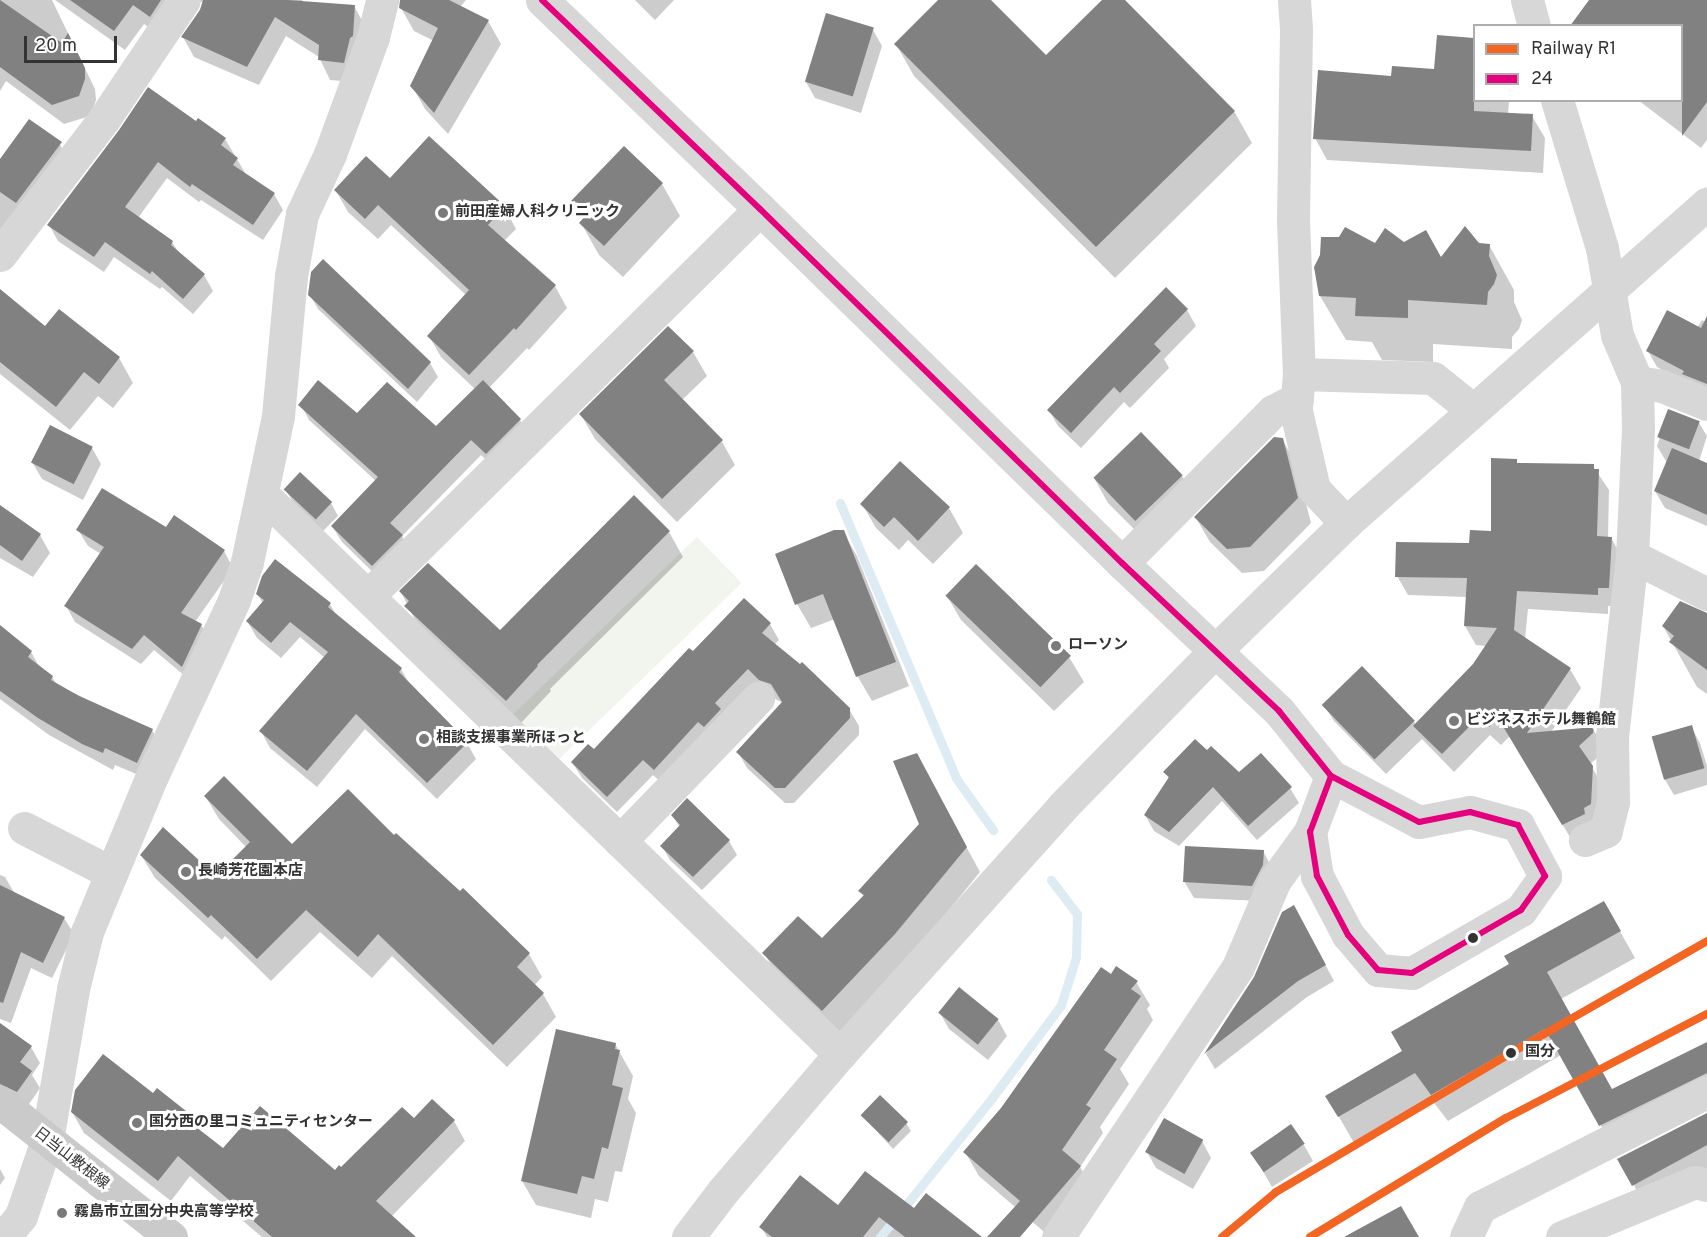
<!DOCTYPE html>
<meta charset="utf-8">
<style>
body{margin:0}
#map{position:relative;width:1707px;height:1237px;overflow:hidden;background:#fff;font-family:Overpass,"Noto Sans JP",sans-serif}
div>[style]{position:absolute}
.green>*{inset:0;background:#f1f5ed;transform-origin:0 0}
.shadow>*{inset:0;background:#0003}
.stream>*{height:9px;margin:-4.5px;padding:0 4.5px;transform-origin:4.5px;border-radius:4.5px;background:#ddebf3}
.building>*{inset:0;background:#818181;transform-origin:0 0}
.minor>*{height:33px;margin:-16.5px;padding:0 16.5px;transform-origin:16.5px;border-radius:16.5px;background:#d7d7d7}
.major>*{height:33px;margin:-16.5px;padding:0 16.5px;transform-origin:16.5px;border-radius:16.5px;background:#cacaca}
.bus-1>*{height:6px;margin:-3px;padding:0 3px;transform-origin:3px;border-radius:3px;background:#e5007d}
.rail-1>*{height:8px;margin:-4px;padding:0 4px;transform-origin:4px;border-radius:4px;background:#f26522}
.dots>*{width:16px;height:16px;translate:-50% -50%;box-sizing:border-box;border:3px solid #fff;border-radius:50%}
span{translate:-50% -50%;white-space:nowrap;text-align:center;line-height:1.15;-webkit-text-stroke:6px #fff;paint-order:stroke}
.poi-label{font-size:15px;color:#333;font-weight:700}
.left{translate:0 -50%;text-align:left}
.stop-label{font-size:15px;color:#333;font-weight:700}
.street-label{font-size:15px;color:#333}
.legend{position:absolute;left:1473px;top:24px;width:210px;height:78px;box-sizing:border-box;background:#fff;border:2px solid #adadad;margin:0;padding:8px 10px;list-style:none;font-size:18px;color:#333}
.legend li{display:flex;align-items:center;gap:12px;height:30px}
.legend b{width:30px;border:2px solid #adadad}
.scale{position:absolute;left:24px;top:36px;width:93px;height:27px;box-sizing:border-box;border:3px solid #333;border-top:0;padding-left:8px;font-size:18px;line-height:21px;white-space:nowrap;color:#333;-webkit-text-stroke:4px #fff;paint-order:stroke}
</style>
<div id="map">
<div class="green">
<div style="left:697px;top:537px;width:64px;height:256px;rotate:46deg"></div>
</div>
<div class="shadow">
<div style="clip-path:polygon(0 0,52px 0,95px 89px,96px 100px,90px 116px,64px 124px,6px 81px,0 91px)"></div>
<div style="clip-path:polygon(55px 0,303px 0,301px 2px,354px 6px,365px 26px,354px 82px,330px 80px,319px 57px,286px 36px,259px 85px,194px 57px,183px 37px,204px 3px,197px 0,161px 36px,144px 24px,125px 50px)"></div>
<div style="clip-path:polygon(402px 0,466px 0,460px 7px,488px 21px,501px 44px,448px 134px,425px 109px,412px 86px,434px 41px,414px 31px,401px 8px)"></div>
<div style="clip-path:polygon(635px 0,674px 0,655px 20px)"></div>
<div style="clip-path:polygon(941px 0,989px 0,1046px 58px,1104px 0,1123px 0,1234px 111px,1252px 143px,1115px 278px,914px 76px,896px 44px)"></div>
<div style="clip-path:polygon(1591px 0,1707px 0,1707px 140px,1701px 148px,1638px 100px,1682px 100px,1682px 26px)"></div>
<div style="clip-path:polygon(873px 30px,882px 46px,861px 113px,815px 98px,806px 82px)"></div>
<div style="clip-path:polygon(1438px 37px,1474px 39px,1474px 100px,1509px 100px,1508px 114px,1532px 116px,1545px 138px,1543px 173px,1327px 160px,1315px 138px,1435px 71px)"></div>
<div style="clip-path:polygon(199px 120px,225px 139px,247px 176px,274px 194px,283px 210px,263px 240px,201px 200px,199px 202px,167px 178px,138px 218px,172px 242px,179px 253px,204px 275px,213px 291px,193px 314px,162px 287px,160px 289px,114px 257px,104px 272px,58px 241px,49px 225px)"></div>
<div style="clip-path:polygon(30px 121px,60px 145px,70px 160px,0 241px,0 161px)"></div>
<div style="clip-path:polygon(624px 148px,662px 184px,680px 216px,623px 277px,599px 255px,581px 223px,584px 220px,573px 202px)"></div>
<div style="clip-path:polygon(390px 180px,504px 207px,516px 229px,504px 241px,555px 286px,567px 308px,529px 350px,527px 348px,489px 388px,520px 420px,529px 436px,496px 469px,481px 455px,402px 536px,411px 552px,382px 581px,342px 542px,332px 526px,376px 481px,309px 420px,300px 403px,436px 428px,475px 389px,441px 357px,429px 336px,466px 295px,391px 225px,378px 239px,348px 212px,336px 191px)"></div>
<div style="clip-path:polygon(1404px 243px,1441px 259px,1478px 245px,1489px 245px,1514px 290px,1514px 302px,1522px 320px,1519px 329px,1512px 337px,1512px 349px,1433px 344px,1433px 362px,1382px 360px,1372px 342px,1346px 340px,1320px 296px,1375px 245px)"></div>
<div style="clip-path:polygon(1166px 289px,1187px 310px,1196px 326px,1164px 359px,1169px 368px,1130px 408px,1124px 402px,1081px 448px,1058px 426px,1049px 410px)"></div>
<div style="clip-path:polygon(310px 295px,430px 363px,438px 377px,417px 402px,318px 309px)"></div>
<div style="clip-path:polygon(60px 311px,119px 358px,133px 383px,113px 408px,98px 396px,70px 430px,0 374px,0 327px,46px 328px)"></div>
<div style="clip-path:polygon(1702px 320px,1707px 323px,1707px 396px,1657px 367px,1648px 351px,1697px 328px)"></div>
<div style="clip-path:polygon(693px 352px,707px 376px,682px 400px,721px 440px,735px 465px,677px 522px,595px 439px,581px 415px)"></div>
<div style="clip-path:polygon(1669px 411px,1699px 423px,1707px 436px,1699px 461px,1707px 464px,1707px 526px,1665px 508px,1655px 491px,1667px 463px,1657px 446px)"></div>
<div style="clip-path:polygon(1282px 439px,1296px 464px,1311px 523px,1264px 571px,1242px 573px,1210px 542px,1196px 518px)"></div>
<div style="clip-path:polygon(92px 448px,101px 464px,83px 500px,42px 479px,32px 462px)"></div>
<div style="clip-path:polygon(1516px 460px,1518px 464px,1593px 466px,1609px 490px,1608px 538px,1611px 538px,1622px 557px,1619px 607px,1608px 606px,1608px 614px,1528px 609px,1525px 639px,1570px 669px,1581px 688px,1551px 732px,1593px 729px,1604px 748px,1604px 752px,1590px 764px,1603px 786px,1601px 823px,1574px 844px,1510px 736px,1501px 745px,1490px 735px,1454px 772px,1422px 739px,1386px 774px,1334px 721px,1324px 705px,1362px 668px,1416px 724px,1474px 665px,1487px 646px,1476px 645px,1465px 626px,1467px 597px,1408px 595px,1397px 576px,1493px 533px)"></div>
<div style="clip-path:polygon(1182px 476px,1196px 500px,1151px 546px,1108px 503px,1094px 478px)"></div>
<div style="clip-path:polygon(286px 490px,331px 503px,338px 516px,323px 531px,293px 502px)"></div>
<div style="clip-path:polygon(862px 504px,949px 508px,963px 533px,933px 564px,908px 540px,899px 550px,876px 528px)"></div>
<div style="clip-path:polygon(0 507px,40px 535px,50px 553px,33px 577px,0 558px)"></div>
<div style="clip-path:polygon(167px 529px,224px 551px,233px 568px,195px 622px,201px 625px,211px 641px,192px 682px,154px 650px,141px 664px,75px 622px,66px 606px,101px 554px,88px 546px,78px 530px)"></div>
<div style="clip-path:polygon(669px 532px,683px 557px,550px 689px,551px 691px,520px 724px,420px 630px,401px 592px,500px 632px)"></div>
<div style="clip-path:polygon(843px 532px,857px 556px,909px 686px,872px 701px,858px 677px,835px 619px,811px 628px,797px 604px)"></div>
<div style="clip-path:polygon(257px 594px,330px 604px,336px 615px,401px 669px,410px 685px,467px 743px,476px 759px,437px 799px,365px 729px,317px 787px,270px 748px,261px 731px,325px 658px,300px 637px,281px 658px,257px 638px,247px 621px,263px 603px)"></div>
<div style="clip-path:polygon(947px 596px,1069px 657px,1084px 682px,1054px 711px,961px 620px)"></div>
<div style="clip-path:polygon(744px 600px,770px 624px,779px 640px,774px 645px,849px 709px,859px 726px,859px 735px,794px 803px,785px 803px,747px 768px,738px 752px,783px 703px,770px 696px,664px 785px,653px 775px,617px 812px,582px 778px,572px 762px,594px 751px)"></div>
<div style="clip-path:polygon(1707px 614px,1707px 694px,1697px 687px,1663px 626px)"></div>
<div style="clip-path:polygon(0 627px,31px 652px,40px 668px,52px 677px,57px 685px,152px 730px,162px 748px,148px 779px,115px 765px,113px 770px,49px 735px,0 699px)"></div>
<div style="clip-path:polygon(1691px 727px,1700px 743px,1707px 766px,1707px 785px,1674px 795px,1664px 778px)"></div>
<div style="clip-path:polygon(1207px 752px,1239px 774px,1290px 788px,1299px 803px,1257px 840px,1222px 801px,1179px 846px,1154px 831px,1145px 815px,1169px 779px,1165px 772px)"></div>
<div style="clip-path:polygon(930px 780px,980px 872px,909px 959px,837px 1034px,778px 977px,764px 953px,822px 940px,864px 897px,860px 891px,921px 825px)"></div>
<div style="clip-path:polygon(205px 796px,292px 846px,394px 837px,529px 954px,542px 977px,534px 986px,543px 994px,556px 1017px,507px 1067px,392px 956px,372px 978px,320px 932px,271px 981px,225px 936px,222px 940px,155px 878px,141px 855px,216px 878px,247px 848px,219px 819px)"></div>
<div style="clip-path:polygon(673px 816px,729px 841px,737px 855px,702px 890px,670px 860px,662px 846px,680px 828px)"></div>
<div style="clip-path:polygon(1263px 851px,1272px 868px,1261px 901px,1194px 898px,1184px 881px)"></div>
<div style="clip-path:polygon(0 875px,5px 877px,15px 894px,64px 918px,74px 934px,52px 978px,31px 968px,11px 1023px,0 1019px)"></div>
<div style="clip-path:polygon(1604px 903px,1635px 958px,1561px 999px,1612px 1091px,1707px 1044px,1707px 1106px,1616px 1152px,1561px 1055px,1448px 1121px,1431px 1099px,1354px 1143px,1327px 1096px,1404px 1052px,1511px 964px)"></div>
<div style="clip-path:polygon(1303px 923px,1334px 981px,1307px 997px,1215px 1069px,1206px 1054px,1255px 978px)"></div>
<div style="clip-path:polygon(1111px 976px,1136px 982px,1150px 1005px,1147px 1009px,1153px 1020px,1120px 1069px,1129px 1084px,1100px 1127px,1103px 1133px,1080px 1167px,1094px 1190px,1050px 1237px,979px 1176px,965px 1152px)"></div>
<div style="clip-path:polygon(940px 1013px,998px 1020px,1007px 1036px,988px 1060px,949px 1029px)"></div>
<div style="clip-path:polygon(0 1025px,31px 1047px,40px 1063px,32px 1075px,40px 1088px,27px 1107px,0 1089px)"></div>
<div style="clip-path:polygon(615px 1044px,633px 1076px,628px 1099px,636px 1113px,622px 1172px,615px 1171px,608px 1202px,595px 1199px,591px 1218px,536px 1205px,522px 1181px)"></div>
<div style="clip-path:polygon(157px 1090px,185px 1112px,193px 1127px,223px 1150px,335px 1172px,414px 1121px,454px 1121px,465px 1141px,391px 1217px,414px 1237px,262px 1237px,190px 1176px,171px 1201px,84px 1133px,72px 1112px,153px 1095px)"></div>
<div style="clip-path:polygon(862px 1115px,906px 1123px,911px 1131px,893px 1149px)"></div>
<div style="clip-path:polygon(1707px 1115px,1707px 1180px,1649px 1212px,1619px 1159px)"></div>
<div style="clip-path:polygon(1202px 1141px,1211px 1158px,1193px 1189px,1156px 1168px,1147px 1152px)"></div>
<div style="clip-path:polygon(1304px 1145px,1313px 1161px,1272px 1187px,1261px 1168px)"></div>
<div style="clip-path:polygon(0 1169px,5px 1178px,0 1185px)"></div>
<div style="clip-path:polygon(838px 1207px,914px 1210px,980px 1237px,767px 1237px,761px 1227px)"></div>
</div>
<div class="stream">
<div style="left:840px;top:503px;width:298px;rotate:67.1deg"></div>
<div style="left:956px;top:778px;width:64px;rotate:54.6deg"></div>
<div style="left:880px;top:1237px;width:179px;rotate:-51.1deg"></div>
<div style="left:992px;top:1098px;width:116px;rotate:-53.4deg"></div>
<div style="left:1061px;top:1005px;width:50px;rotate:-72.6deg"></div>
<div style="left:1076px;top:957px;width:43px;rotate:-88.7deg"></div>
<div style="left:1077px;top:914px;width:43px;rotate:-127.4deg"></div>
</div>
<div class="building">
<div style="clip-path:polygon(0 0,62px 43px,68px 33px,85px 68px,85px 79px,79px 96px,52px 105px,0 67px)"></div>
<div style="clip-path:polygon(70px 0,161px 0,150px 17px,133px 5px,114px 31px)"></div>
<div style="clip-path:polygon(203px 0,288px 0,355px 5px,353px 36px,350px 38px,344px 63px,318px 60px,319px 45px,275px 17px,247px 67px,181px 37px,200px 10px)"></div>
<div style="clip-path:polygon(400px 0,449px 0,489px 20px,434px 113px,410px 86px,438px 28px,399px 8px)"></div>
<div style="clip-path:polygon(938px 0,991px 0,1046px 55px,1102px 0,1125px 0,1235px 111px,1096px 247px,894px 44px)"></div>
<div style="clip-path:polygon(1589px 0,1707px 0,1707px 102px,1682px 136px,1682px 26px,1570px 26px)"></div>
<div style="left:826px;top:13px;width:50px;height:72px;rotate:17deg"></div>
<div style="clip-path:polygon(1437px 35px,1474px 38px,1474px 111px,1533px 114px,1531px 151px,1313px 139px,1318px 70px,1391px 76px,1392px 66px,1434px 69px)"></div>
<div style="clip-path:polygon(148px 87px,196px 121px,198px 118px,226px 138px,221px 145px,238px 158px,233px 165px,275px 193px,253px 225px,192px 184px,190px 187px,158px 162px,125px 207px,173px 241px,171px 245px,205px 274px,183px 299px,152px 271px,150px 274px,105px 242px,94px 257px,47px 225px,119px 130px)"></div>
<div style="clip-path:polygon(29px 119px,62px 142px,16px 203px,0 192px,0 159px)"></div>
<div style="clip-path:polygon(429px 136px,505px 206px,488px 225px,556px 285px,516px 330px,514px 328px,469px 375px,427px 336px,469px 290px,378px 205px,365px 219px,334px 190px,366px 156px,390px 178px)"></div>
<div style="clip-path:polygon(624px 146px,663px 183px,604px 246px,579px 223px,586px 215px,571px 201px)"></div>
<div style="clip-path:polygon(1465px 226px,1479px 243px,1490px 244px,1489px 256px,1497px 275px,1494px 284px,1488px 292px,1487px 305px,1408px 300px,1408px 318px,1355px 316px,1356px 298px,1319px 296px,1314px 267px,1320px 255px,1321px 237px,1339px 237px,1345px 227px,1375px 243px,1385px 228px,1404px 242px,1426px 230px,1441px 257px)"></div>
<div style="clip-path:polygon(323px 259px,431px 362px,408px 389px,308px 295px,311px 272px)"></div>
<div style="clip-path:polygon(1166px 287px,1188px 309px,1154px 344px,1161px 351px,1120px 393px,1114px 387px,1071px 433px,1047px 410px)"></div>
<div style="clip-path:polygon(0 289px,45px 326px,59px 309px,120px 357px,99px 384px,84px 372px,56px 407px,0 362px)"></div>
<div style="clip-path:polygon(1667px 310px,1701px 328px,1707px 316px,1707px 384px,1682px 374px,1684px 371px,1646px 351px)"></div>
<div style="clip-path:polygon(668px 326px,694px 351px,664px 380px,723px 440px,662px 499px,579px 414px)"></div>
<div style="clip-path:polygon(318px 380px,357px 413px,387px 382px,436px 426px,483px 380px,521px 419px,486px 454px,471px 440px,390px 523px,403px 535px,372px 566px,331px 526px,378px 477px,298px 405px)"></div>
<div style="left:1668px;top:409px;width:34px;height:30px;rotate:21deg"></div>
<div style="left:50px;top:425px;width:48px;height:42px;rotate:27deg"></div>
<div style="left:1141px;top:432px;width:60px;height:66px;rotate:46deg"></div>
<div style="clip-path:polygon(1274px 437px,1283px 438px,1298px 498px,1250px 547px,1227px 549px,1194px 517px)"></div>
<div style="clip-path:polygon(1672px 448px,1707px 463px,1707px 515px,1654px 491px)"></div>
<div style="clip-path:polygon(1491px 458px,1517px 459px,1517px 463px,1594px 464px,1594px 469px,1599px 469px,1597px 536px,1612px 537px,1609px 588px,1598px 588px,1598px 595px,1517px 591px,1514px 630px,1571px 668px,1527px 733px,1594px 727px,1593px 733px,1579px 746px,1593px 766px,1591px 804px,1584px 808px,1585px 814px,1562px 825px,1498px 718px,1489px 727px,1479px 717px,1442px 754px,1413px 726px,1473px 664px,1497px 628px,1464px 626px,1467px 578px,1395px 577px,1396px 542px,1469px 543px,1470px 530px,1491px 531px)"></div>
<div style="clip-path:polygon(900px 461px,950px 507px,918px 541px,894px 517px,884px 527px,860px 504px)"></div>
<div style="left:300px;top:472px;width:44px;height:24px;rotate:43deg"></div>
<div style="clip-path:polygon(102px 488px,166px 527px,174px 515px,225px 550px,181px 613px,202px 624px,182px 667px,144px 635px,132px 649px,64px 606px,104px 547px,76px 530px)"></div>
<div style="clip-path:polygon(634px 495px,670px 531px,537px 665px,538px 666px,506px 701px,404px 606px,409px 601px,399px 591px,428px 563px,500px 630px)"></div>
<div style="clip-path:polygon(0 505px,41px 534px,22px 561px,0 545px)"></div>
<div style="clip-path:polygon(834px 530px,844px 530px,896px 662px,856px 677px,823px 594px,795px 605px,775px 554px)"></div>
<div style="clip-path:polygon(275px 559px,331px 603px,328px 607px,402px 668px,399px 672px,468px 742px,427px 783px,356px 714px,307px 771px,259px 731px,328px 652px,290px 622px,271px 643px,246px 621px,264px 600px,256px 594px,262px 576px)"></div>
<div style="left:976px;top:564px;width:132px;height:44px;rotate:44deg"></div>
<div style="clip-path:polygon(744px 598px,771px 623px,762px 633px,800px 664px,802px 662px,850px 708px,850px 718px,785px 788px,775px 788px,736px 752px,782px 702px,771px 684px,759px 680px,748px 669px,715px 703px,721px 709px,704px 727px,698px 722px,654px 770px,643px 760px,607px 797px,571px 762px,588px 744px,594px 749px,689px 648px,693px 651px)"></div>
<div style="clip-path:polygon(1680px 601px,1707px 613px,1707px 670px,1669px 642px,1674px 636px,1662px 626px)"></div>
<div style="clip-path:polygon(0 625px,32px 651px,28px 657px,53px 676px,51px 680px,79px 696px,153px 729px,137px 763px,105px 748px,103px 753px,82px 744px,38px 718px,0 691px)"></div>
<div style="left:1362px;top:666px;width:76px;height:56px;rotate:46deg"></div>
<div style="left:1692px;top:725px;width:45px;height:42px;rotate:74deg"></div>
<div style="clip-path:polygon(1195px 739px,1207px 750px,1211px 746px,1239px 772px,1261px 753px,1292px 787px,1248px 826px,1213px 787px,1169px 832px,1144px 815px,1169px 777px,1163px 772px)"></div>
<div style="clip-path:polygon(917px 753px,967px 847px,895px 934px,822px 1011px,762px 953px,798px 916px,822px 938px,864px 895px,858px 891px,919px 824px,893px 761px)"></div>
<div style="clip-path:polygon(224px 776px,292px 844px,348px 789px,394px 835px,396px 833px,460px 891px,463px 888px,530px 953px,517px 967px,544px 993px,493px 1045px,378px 934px,358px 957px,306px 910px,257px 959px,211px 915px,208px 918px,140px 855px,163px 827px,216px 876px,250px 842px,204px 796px)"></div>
<div style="clip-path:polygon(687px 798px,730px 840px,693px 877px,660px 846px,680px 825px,671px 815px)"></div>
<div style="clip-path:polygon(1185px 846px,1264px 850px,1263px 865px,1252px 886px,1183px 882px)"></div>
<div style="clip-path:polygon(0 885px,65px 917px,43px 963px,21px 952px,3px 1003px,0 1002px)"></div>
<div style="clip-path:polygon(1604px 901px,1621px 931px,1547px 972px,1612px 1089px,1707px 1042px,1707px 1073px,1599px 1126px,1545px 1029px,1431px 1095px,1415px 1073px,1338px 1117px,1325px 1096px,1402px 1051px,1391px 1032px,1509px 964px,1504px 956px)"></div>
<div style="clip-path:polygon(1294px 905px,1326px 965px,1298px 981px,1204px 1054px,1254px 977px,1282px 912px)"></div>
<div style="clip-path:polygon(1116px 966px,1138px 981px,1131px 989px,1141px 996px,1104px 1050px,1117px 1059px,1086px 1105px,1091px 1108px,1062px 1150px,1081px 1166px,1020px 1237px,987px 1237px,1020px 1201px,963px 1152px,1001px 1108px,1101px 967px,1111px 974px)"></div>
<div style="left:959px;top:987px;width:51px;height:33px;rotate:39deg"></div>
<div style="clip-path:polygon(0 1023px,32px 1046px,20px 1062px,32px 1071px,17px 1092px,0 1084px)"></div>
<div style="clip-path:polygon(556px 1029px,616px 1043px,615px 1049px,620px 1050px,612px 1085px,623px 1088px,608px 1149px,602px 1147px,594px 1179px,582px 1176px,577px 1194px,521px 1181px)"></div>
<div style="clip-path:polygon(103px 1054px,153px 1093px,157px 1088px,186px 1111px,182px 1116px,223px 1148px,260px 1106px,335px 1170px,339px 1165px,341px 1167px,402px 1107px,414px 1118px,432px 1099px,455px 1120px,376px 1201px,416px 1237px,272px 1237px,178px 1156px,158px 1181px,71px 1112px,75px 1090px)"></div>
<div style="left:880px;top:1095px;width:39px;height:28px;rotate:44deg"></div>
<div style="clip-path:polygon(1707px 1113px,1707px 1145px,1632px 1186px,1617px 1159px)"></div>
<div style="left:1164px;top:1118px;width:45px;height:39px;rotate:29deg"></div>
<div style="left:1291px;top:1124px;width:24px;height:50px;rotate:55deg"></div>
<div style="clip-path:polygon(865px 1171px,914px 1208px,926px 1193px,982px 1237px,905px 1237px,879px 1217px,863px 1237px,772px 1237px,759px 1227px,800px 1175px,838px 1205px)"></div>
<div style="clip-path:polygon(1401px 1206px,1419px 1237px,1344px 1237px)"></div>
</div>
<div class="minor">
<div style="left:542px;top:0;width:302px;rotate:43.8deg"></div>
<div style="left:760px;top:209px;width:506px;rotate:44.36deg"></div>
<div style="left:1122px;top:563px;width:216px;rotate:43.3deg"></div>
<div style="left:1279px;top:711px;width:83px;rotate:51.3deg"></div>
<div style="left:1331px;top:776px;width:99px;rotate:27.6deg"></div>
<div style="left:1419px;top:822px;width:52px;rotate:-11.1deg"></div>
<div style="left:1470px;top:812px;width:50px;rotate:15.2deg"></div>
<div style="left:1518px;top:825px;width:58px;rotate:62.1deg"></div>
<div style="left:1545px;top:876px;width:42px;rotate:125.2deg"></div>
<div style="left:1521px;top:910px;width:126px;rotate:150deg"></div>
<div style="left:1412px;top:973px;width:34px;rotate:-175deg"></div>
<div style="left:1378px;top:970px;width:46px;rotate:-130.6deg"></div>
<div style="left:1348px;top:935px;width:67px;rotate:-117.7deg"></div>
<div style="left:1317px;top:876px;width:45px;rotate:-99deg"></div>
<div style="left:1310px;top:832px;width:60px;rotate:-69.4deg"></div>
<div style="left:1294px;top:0;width:29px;rotate:86deg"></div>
<div style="left:1296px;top:29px;width:191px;rotate:90.9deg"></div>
<div style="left:1293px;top:220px;width:154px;rotate:87.8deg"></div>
<div style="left:1299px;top:374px;width:37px;rotate:95deg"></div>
<div style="left:1296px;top:411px;width:80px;rotate:77deg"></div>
<div style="left:1314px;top:489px;width:47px;rotate:46.7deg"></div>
<div style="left:1527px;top:0;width:27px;rotate:75deg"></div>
<div style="left:1557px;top:100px;width:155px;rotate:73.1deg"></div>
<div style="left:1602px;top:248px;width:88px;rotate:80.2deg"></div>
<div style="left:1617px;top:335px;width:51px;rotate:66.9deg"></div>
<div style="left:1637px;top:382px;width:47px;rotate:88.8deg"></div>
<div style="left:1638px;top:429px;width:127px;rotate:92.7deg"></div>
<div style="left:1632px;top:556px;width:181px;rotate:96.3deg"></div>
<div style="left:1612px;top:736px;width:66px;rotate:89.1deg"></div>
<div style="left:1613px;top:802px;width:30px;rotate:104deg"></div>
<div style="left:1606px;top:831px;width:23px;rotate:157deg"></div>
<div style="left:0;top:255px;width:171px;rotate:-52.6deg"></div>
<div style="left:104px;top:119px;width:143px;rotate:-56.1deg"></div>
<div style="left:1299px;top:374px;width:134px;rotate:1.7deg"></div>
<div style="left:1433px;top:378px;width:51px;rotate:38.7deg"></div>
<div style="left:1637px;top:382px;width:25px;rotate:9deg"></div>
<div style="left:1662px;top:386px;width:48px;rotate:21.8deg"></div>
<div style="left:262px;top:494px;width:805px;rotate:44.09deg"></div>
<div style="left:1632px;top:556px;width:84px;rotate:26.9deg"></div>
<div style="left:1122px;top:563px;width:214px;rotate:-45.2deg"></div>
<div style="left:1273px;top:411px;width:27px;rotate:-27deg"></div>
<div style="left:369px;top:595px;width:549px;rotate:-44.63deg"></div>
<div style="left:24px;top:828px;width:97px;rotate:27.1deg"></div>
<div style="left:620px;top:841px;width:199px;rotate:-46deg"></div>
<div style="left:4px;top:1237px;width:27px;rotate:-51deg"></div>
<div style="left:21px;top:1216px;width:80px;rotate:-71.1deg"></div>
<div style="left:47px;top:1140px;width:153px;rotate:-80.2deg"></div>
<div style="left:73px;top:989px;width:59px;rotate:-76.2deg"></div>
<div style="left:87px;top:932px;width:169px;rotate:-67.4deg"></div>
<div style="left:152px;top:776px;width:194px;rotate:-65deg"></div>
<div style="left:234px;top:600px;width:40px;rotate:-71.1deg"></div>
<div style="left:247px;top:562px;width:149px;rotate:-78deg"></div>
<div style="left:278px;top:416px;width:141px;rotate:-84.7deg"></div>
<div style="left:291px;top:276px;width:63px;rotate:-79.9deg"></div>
<div style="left:302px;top:214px;width:66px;rotate:-65deg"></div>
<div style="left:330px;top:154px;width:125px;rotate:-69.8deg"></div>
<div style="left:373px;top:37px;width:38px;rotate:-76deg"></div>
<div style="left:688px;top:1237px;width:58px;rotate:-52.7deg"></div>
<div style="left:723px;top:1191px;width:180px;rotate:-49.5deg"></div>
<div style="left:840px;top:1054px;width:334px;rotate:-48deg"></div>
<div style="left:1063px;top:806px;width:216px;rotate:-45.6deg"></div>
<div style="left:1214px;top:652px;width:185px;rotate:-44.3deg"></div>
<div style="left:1346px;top:523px;width:482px;rotate:-41.5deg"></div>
<div style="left:1058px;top:1237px;width:324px;rotate:-56.3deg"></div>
<div style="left:1238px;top:967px;width:95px;rotate:-67deg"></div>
<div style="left:1275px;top:880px;width:59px;rotate:-53.9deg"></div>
<div style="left:1466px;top:1237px;width:33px;rotate:-65deg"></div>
<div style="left:1480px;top:1207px;width:254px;rotate:-26.9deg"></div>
<div style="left:1562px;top:1237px;width:144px;rotate:-22.5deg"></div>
<div style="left:1695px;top:1182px;width:12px;rotate:14deg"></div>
</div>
<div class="major">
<div style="left:0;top:1102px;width:218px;rotate:38.3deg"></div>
</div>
<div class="bus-1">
<div style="left:542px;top:0;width:302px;rotate:43.8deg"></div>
<div style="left:760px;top:209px;width:506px;rotate:44.36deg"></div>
<div style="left:1122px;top:563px;width:216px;rotate:43.3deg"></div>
<div style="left:1279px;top:711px;width:83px;rotate:51.3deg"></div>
<div style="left:1331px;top:776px;width:99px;rotate:27.6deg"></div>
<div style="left:1419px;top:822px;width:52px;rotate:-11.1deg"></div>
<div style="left:1470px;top:812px;width:50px;rotate:15.2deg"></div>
<div style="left:1518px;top:825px;width:58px;rotate:62.1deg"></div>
<div style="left:1545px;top:876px;width:42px;rotate:125.2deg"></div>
<div style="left:1521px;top:910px;width:126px;rotate:150deg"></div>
<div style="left:1412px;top:973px;width:34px;rotate:-175deg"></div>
<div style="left:1378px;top:970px;width:46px;rotate:-130.6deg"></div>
<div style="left:1348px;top:935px;width:67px;rotate:-117.7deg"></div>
<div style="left:1317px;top:876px;width:45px;rotate:-99deg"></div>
<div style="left:1310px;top:832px;width:60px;rotate:-69.4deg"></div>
</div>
<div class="rail-1">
<div style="left:1222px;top:1237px;width:70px;rotate:-39.8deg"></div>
<div style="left:1276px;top:1192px;width:273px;rotate:-30.6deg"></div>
<div style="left:1511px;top:1053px;width:226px;rotate:-29.7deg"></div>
<div style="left:1310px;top:1237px;width:229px;rotate:-31.3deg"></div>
<div style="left:1506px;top:1118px;width:226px;rotate:-27.4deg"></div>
</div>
<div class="dots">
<div style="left:443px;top:213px;background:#7a7a7a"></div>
<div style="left:1056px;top:646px;background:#7a7a7a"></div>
<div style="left:1454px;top:721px;background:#7a7a7a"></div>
<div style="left:424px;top:739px;background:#7a7a7a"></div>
<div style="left:186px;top:872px;background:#7a7a7a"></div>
<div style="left:1473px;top:938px;background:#333"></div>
<div style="left:1511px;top:1053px;background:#333"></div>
<div style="left:137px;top:1123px;background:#7a7a7a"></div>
<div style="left:62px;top:1213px;background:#7a7a7a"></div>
</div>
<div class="poi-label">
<span class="left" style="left:455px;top:213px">前田産婦人科クリニック</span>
<span class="left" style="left:1068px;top:646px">ローソン</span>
<span class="left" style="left:1466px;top:721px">ビジネスホテル舞鶴館</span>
<span class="left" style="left:436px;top:739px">相談支援事業所ほっと</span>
<span class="left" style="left:198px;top:872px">長崎芳花園本店</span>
<span class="left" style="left:149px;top:1123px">国分西の里コミュニティセンター</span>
<span class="left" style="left:74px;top:1213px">霧島市立国分中央高等学校</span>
</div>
<div class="stop-label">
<span class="left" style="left:1525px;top:1053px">国分</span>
</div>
<div class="street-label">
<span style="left:71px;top:1159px;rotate:38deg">日当山敷根線</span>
</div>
<ul class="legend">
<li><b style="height:8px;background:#f26522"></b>Railway R1</li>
<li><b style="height:8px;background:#e5007d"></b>24</li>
</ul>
<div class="scale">20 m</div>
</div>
